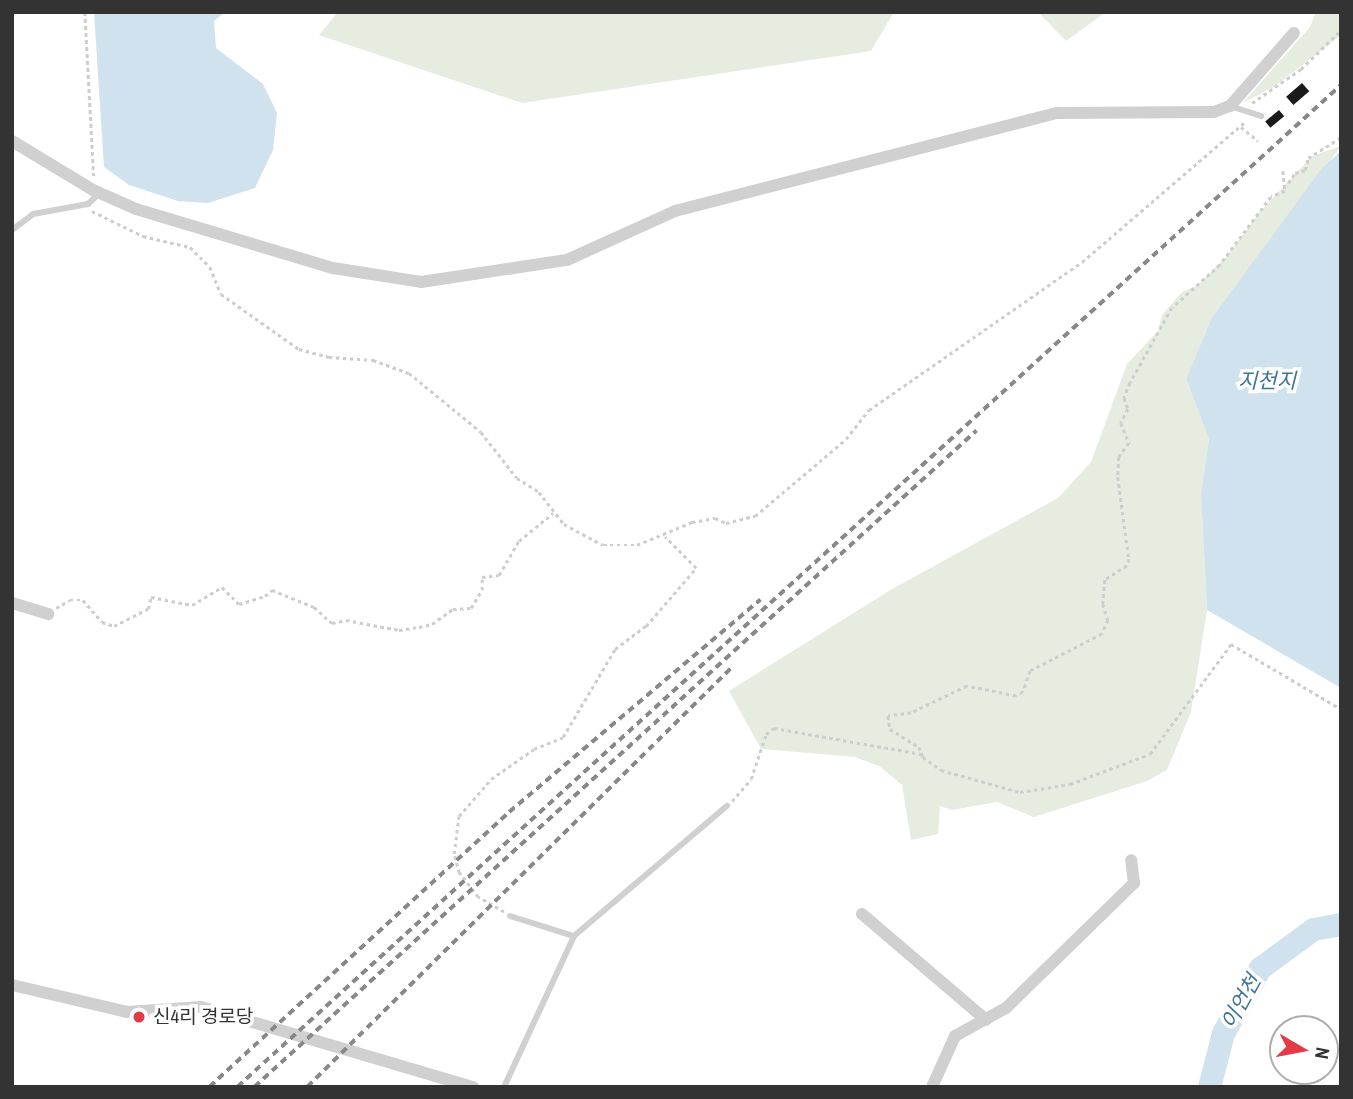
<!DOCTYPE html>
<meta charset="utf-8">
<style>
body{margin:0}
#map{position:relative;width:1353px;height:1099px;overflow:hidden;background:#fff;font-family:"Archivo Narrow","Noto Sans KR",sans-serif}
div>[style]{position:absolute}
.green>*{inset:0;background:#e6ecdf}
.water>*{inset:0;background:#cfe2ee}
.river>*{height:23px;margin:-11.5px;padding:0 11.5px;transform-origin:11.5px;border-radius:11.5px;background:#cfe2ee}
.building>*{inset:0;background:#1a1a1a;transform-origin:0 0}
.path>*{height:2.5px;margin-top:-1.25px;transform-origin:0;background:repeating-linear-gradient(90deg,#cdcdcd 0 3.5px,transparent 0 7px)}
.lane>*{height:6px;margin:-3px;padding:0 3px;transform-origin:3px;border-radius:3px;background:#d0d0d0}
.street>*{height:12px;margin:-6px;padding:0 6px;transform-origin:6px;border-radius:6px;background:#d0d0d0}
.rail>*{height:3.5px;margin-top:-1.75px;transform-origin:0;background:repeating-linear-gradient(90deg,#888 0 7px,transparent 0 12px)}
.dots>*{width:19px;height:19px;translate:-50% -50%;box-sizing:border-box;border:4px solid #fff;border-radius:50%}
span{translate:-50% -50%;white-space:nowrap;text-align:center;line-height:1.15;-webkit-text-stroke:7px #fff;paint-order:stroke}
.poi-label{font-size:19px;color:#333}
.left{translate:0 -50%;text-align:left}
.water-label{font-size:21px;color:#3f7597;font-style:italic}
.frame{position:absolute;inset:0;border:14px solid #333;pointer-events:none}
.north{position:absolute;left:1269px;top:1015px;width:70px;height:70px;box-sizing:border-box;background:#fff;border:2px solid #adadad;border-radius:50%;rotate:100deg;font-size:19px;font-weight:700;line-height:28px;text-align:center;color:#333}
.north::after{content:'';display:block;margin:auto;width:24px;height:32px;background:#e63946;clip-path:polygon(50% 0,100% 100%,50% 72%,0 100%)}
</style>
<div id="map">
<div class="green">
<div style="clip-path:polygon(338px 12px,894px 12px,871px 51px,522px 103px,319px 35px)"></div>
<div style="clip-path:polygon(1038px 12px,1106px 12px,1066px 41px)"></div>
<div style="clip-path:polygon(1316px 12px,1341px 12px,1341px 35px,1275px 86px,1243px 103px,1310px 27px)"></div>
<div style="clip-path:polygon(1341px 146px,1213px 318px,1186px 379px,1209px 439px,1201px 493px,1207px 610px,1191px 712px,1167px 770px,1147px 781px,1034px 817px,997px 802px,952px 810px,940px 806px,938px 834px,911px 840px,902px 785px,879px 766px,855px 757px,761px 749px,729px 691px,892px 589px,1058px 498px,1091px 462px,1127px 364px,1158px 331px,1162px 315px,1182px 292px,1198px 285px,1227px 256px,1258px 214px,1312px 156px)"></div>
</div>
<div class="water">
<div style="clip-path:polygon(94px 12px,225px 12px,214px 21px,216px 48px,263px 84px,277px 113px,273px 150px,255px 188px,208px 203px,178px 201px,129px 185px,104px 167px)"></div>
<div style="clip-path:polygon(1341px 151px,1341px 688px,1207px 610px,1201px 493px,1209px 439px,1186px 379px,1212px 318px,1322px 168px)"></div>
</div>
<div class="river">
<div style="left:1209px;top:1087px;width:56px;rotate:-75.5deg"></div>
<div style="left:1223px;top:1033px;width:75px;rotate:-60.4deg"></div>
<div style="left:1260px;top:968px;width:66px;rotate:-36.3deg"></div>
<div style="left:1313px;top:929px;width:28px;rotate:-10deg"></div>
</div>
<div class="building">
<div style="left:1302px;top:83px;width:11px;height:21px;rotate:49deg"></div>
<div style="left:1279px;top:110px;width:8px;height:18px;rotate:50deg"></div>
</div>
<div class="path">
<div style="left:85px;top:12px;width:164px;rotate:86.9deg"></div>
<div style="left:1252px;top:103px;width:60px;rotate:-34.8deg"></div>
<div style="left:1301px;top:69px;width:56px;rotate:-44.3deg"></div>
<div style="left:1241px;top:127px;width:22px;rotate:39deg"></div>
<div style="left:1283px;top:171px;width:20px;rotate:84deg"></div>
<div style="left:1285px;top:191px;width:15px;rotate:157deg"></div>
<div style="left:1271px;top:197px;width:85px;rotate:126.9deg"></div>
<div style="left:1220px;top:265px;width:64px;rotate:138.1deg"></div>
<div style="left:1172px;top:308px;width:86px;rotate:119.2deg"></div>
<div style="left:1130px;top:383px;width:16px;rotate:112deg"></div>
<div style="left:1124px;top:398px;width:12px;rotate:70deg"></div>
<div style="left:1128px;top:409px;width:16px;rotate:117deg"></div>
<div style="left:1121px;top:423px;width:22px;rotate:68deg"></div>
<div style="left:1129px;top:443px;width:17px;rotate:126deg"></div>
<div style="left:1119px;top:457px;width:20px;rotate:93deg"></div>
<div style="left:1118px;top:477px;width:83px;rotate:82.4deg"></div>
<div style="left:1129px;top:559px;width:7px;rotate:106deg"></div>
<div style="left:1127px;top:566px;width:26px;rotate:148deg"></div>
<div style="left:1105px;top:580px;width:24px;rotate:95deg"></div>
<div style="left:1103px;top:604px;width:17px;rotate:73deg"></div>
<div style="left:1108px;top:620px;width:15px;rotate:113deg"></div>
<div style="left:1102px;top:634px;width:81px;rotate:152.8deg"></div>
<div style="left:1030px;top:671px;width:22px;rotate:108deg"></div>
<div style="left:1023px;top:692px;width:8px;rotate:150deg"></div>
<div style="left:1016px;top:696px;width:50px;rotate:-168.5deg"></div>
<div style="left:967px;top:686px;width:62px;rotate:154.3deg"></div>
<div style="left:911px;top:713px;width:23px;rotate:173deg"></div>
<div style="left:888px;top:716px;width:13px;rotate:81deg"></div>
<div style="left:890px;top:729px;width:34px;rotate:32deg"></div>
<div style="left:919px;top:747px;width:11px;rotate:68deg"></div>
<div style="left:923px;top:757px;width:22px;rotate:36deg"></div>
<div style="left:941px;top:770px;width:82px;rotate:15.6deg"></div>
<div style="left:1020px;top:792px;width:51px;rotate:-9.1deg"></div>
<div style="left:1070px;top:784px;width:85px;rotate:-20.6deg"></div>
<div style="left:1150px;top:754px;width:137px;rotate:-53.6deg"></div>
<div style="left:1231px;top:644px;width:128px;rotate:30.6deg"></div>
<div style="left:1288px;top:183px;width:12px;rotate:-55deg"></div>
<div style="left:1295px;top:173px;width:10px;rotate:-17deg"></div>
<div style="left:1305px;top:170px;width:12px;rotate:-76deg"></div>
<div style="left:1308px;top:158px;width:39px;rotate:-32deg"></div>
<div style="left:92px;top:211px;width:57px;rotate:26.1deg"></div>
<div style="left:143px;top:236px;width:48px;rotate:13.2deg"></div>
<div style="left:190px;top:247px;width:28px;rotate:45deg"></div>
<div style="left:210px;top:267px;width:29px;rotate:68deg"></div>
<div style="left:221px;top:294px;width:95px;rotate:35.2deg"></div>
<div style="left:299px;top:349px;width:31px;rotate:15deg"></div>
<div style="left:329px;top:357px;width:44px;rotate:3.9deg"></div>
<div style="left:373px;top:360px;width:38px;rotate:20deg"></div>
<div style="left:409px;top:373px;width:93px;rotate:39.3deg"></div>
<div style="left:481px;top:432px;width:58px;rotate:52deg"></div>
<div style="left:517px;top:478px;width:26px;rotate:32deg"></div>
<div style="left:539px;top:492px;width:41px;rotate:52deg"></div>
<div style="left:564px;top:524px;width:44px;rotate:28.3deg"></div>
<div style="left:603px;top:545px;width:34px"></div>
<div style="left:637px;top:545px;width:60px;rotate:-22.7deg"></div>
<div style="left:692px;top:522px;width:23px;rotate:-10deg"></div>
<div style="left:715px;top:518px;width:12px;rotate:24deg"></div>
<div style="left:726px;top:523px;width:30px;rotate:-14deg"></div>
<div style="left:755px;top:516px;width:119px;rotate:-40.2deg"></div>
<div style="left:846px;top:439px;width:37px;rotate:-52deg"></div>
<div style="left:869px;top:410px;width:259px;rotate:-34.8deg"></div>
<div style="left:1082px;top:262px;width:216px;rotate:-40.7deg"></div>
<div style="left:56px;top:608px;width:16px;rotate:-30deg"></div>
<div style="left:70px;top:600px;width:13px"></div>
<div style="left:83px;top:600px;width:29px;rotate:49deg"></div>
<div style="left:102px;top:622px;width:13px;rotate:18deg"></div>
<div style="left:114px;top:626px;width:38px;rotate:-27deg"></div>
<div style="left:148px;top:609px;width:12px;rotate:-76deg"></div>
<div style="left:151px;top:597px;width:42px;rotate:11deg"></div>
<div style="left:192px;top:605px;width:35px;rotate:-31deg"></div>
<div style="left:222px;top:587px;width:24px;rotate:45deg"></div>
<div style="left:239px;top:604px;width:27px;rotate:-17deg"></div>
<div style="left:265px;top:596px;width:9px;rotate:-41deg"></div>
<div style="left:272px;top:590px;width:45px;rotate:22deg"></div>
<div style="left:314px;top:607px;width:24px;rotate:42deg"></div>
<div style="left:332px;top:623px;width:14px;rotate:-12deg"></div>
<div style="left:346px;top:620px;width:54px;rotate:10.7deg"></div>
<div style="left:399px;top:630px;width:20px;rotate:-9deg"></div>
<div style="left:419px;top:627px;width:13px;rotate:-13deg"></div>
<div style="left:432px;top:624px;width:26px;rotate:-36deg"></div>
<div style="left:453px;top:609px;width:18px;rotate:-3deg"></div>
<div style="left:471px;top:608px;width:21px;rotate:-59deg"></div>
<div style="left:482px;top:590px;width:13px;rotate:-90deg"></div>
<div style="left:482px;top:577px;width:17px;rotate:-7deg"></div>
<div style="left:499px;top:575px;width:39px;rotate:-60deg"></div>
<div style="left:519px;top:541px;width:44px;rotate:-39.5deg"></div>
<div style="left:732px;top:801px;width:29px;rotate:-49deg"></div>
<div style="left:751px;top:779px;width:47px;rotate:-71.6deg"></div>
<div style="left:766px;top:734px;width:10px;rotate:-37deg"></div>
<div style="left:774px;top:728px;width:150px;rotate:10deg"></div>
<div style="left:504px;top:912px;width:30px;rotate:-150deg"></div>
<div style="left:478px;top:897px;width:31px;rotate:-128deg"></div>
<div style="left:459px;top:873px;width:20px;rotate:-105deg"></div>
<div style="left:454px;top:854px;width:38px;rotate:-83deg"></div>
<div style="left:459px;top:816px;width:49px;rotate:-49.1deg"></div>
<div style="left:491px;top:779px;width:52px;rotate:-34.9deg"></div>
<div style="left:534px;top:749px;width:31px;rotate:-22deg"></div>
<div style="left:563px;top:737px;width:102px;rotate:-59.4deg"></div>
<div style="left:615px;top:649px;width:39px;rotate:-37deg"></div>
<div style="left:646px;top:626px;width:77px;rotate:-49.2deg"></div>
<div style="left:696px;top:568px;width:44px;rotate:-135deg"></div>
</div>
<div class="lane">
<div style="left:1230px;top:106px;width:33px;rotate:18deg"></div>
<div style="left:12px;top:230px;width:26px;rotate:-37deg"></div>
<div style="left:33px;top:214px;width:56px;rotate:-10.3deg"></div>
<div style="left:88px;top:204px;width:16px;rotate:-43deg"></div>
<div style="left:510px;top:916px;width:67px;rotate:17.4deg"></div>
<div style="left:504px;top:1087px;width:166px;rotate:-65.1deg"></div>
<div style="left:574px;top:936px;width:201px;rotate:-40.4deg"></div>
</div>
<div class="street">
<div style="left:12px;top:141px;width:95px;rotate:31.2deg"></div>
<div style="left:93px;top:190px;width:47px;rotate:23.8deg"></div>
<div style="left:136px;top:209px;width:206px;rotate:16.7deg"></div>
<div style="left:333px;top:268px;width:89px;rotate:9deg"></div>
<div style="left:421px;top:282px;width:148px;rotate:-8.6deg"></div>
<div style="left:567px;top:260px;width:119px;rotate:-24.4deg"></div>
<div style="left:675px;top:211px;width:395px;rotate:-14.4deg"></div>
<div style="left:1058px;top:113px;width:156px;rotate:-0.4deg"></div>
<div style="left:1214px;top:112px;width:17px;rotate:-21deg"></div>
<div style="left:1230px;top:106px;width:97px;rotate:-48.8deg"></div>
<div style="left:12px;top:603px;width:38px;rotate:17deg"></div>
<div style="left:862px;top:914px;width:163px;rotate:40.5deg"></div>
<div style="left:12px;top:985px;width:118px;rotate:13.2deg"></div>
<div style="left:127px;top:1012px;width:74px;rotate:-3.9deg"></div>
<div style="left:201px;top:1007px;width:284px;rotate:16.4deg"></div>
<div style="left:932px;top:1087px;width:56px;rotate:-65.7deg"></div>
<div style="left:955px;top:1036px;width:58px;rotate:-28.8deg"></div>
<div style="left:1006px;top:1008px;width:179px;rotate:-44.3deg"></div>
<div style="left:1134px;top:883px;width:23px;rotate:-97deg"></div>
</div>
<div class="rail">
<div style="left:209px;top:1087px;width:407px;rotate:-42.5deg"></div>
<div style="left:509px;top:812px;width:329px;rotate:-40.2deg"></div>
<div style="left:237px;top:1087px;width:1491px;rotate:-42.23deg"></div>
<div style="left:254px;top:1087px;width:976px;rotate:-42.26deg"></div>
<div style="left:307px;top:1087px;width:598px;rotate:-44.66deg"></div>
</div>
<div class="dots">
<div style="left:139px;top:1017px;background:#e63946"></div>
</div>
<div class="poi-label">
<span class="left" style="left:153px;top:1017px">신4리 경로당</span>
</div>
<div class="water-label">
<span style="left:1267px;top:381px">지천지</span>
<span style="left:1241px;top:1002px;rotate:-61deg">이언천</span>
</div>
<div class="frame"></div>
<div class="north">N</div>
</div>
